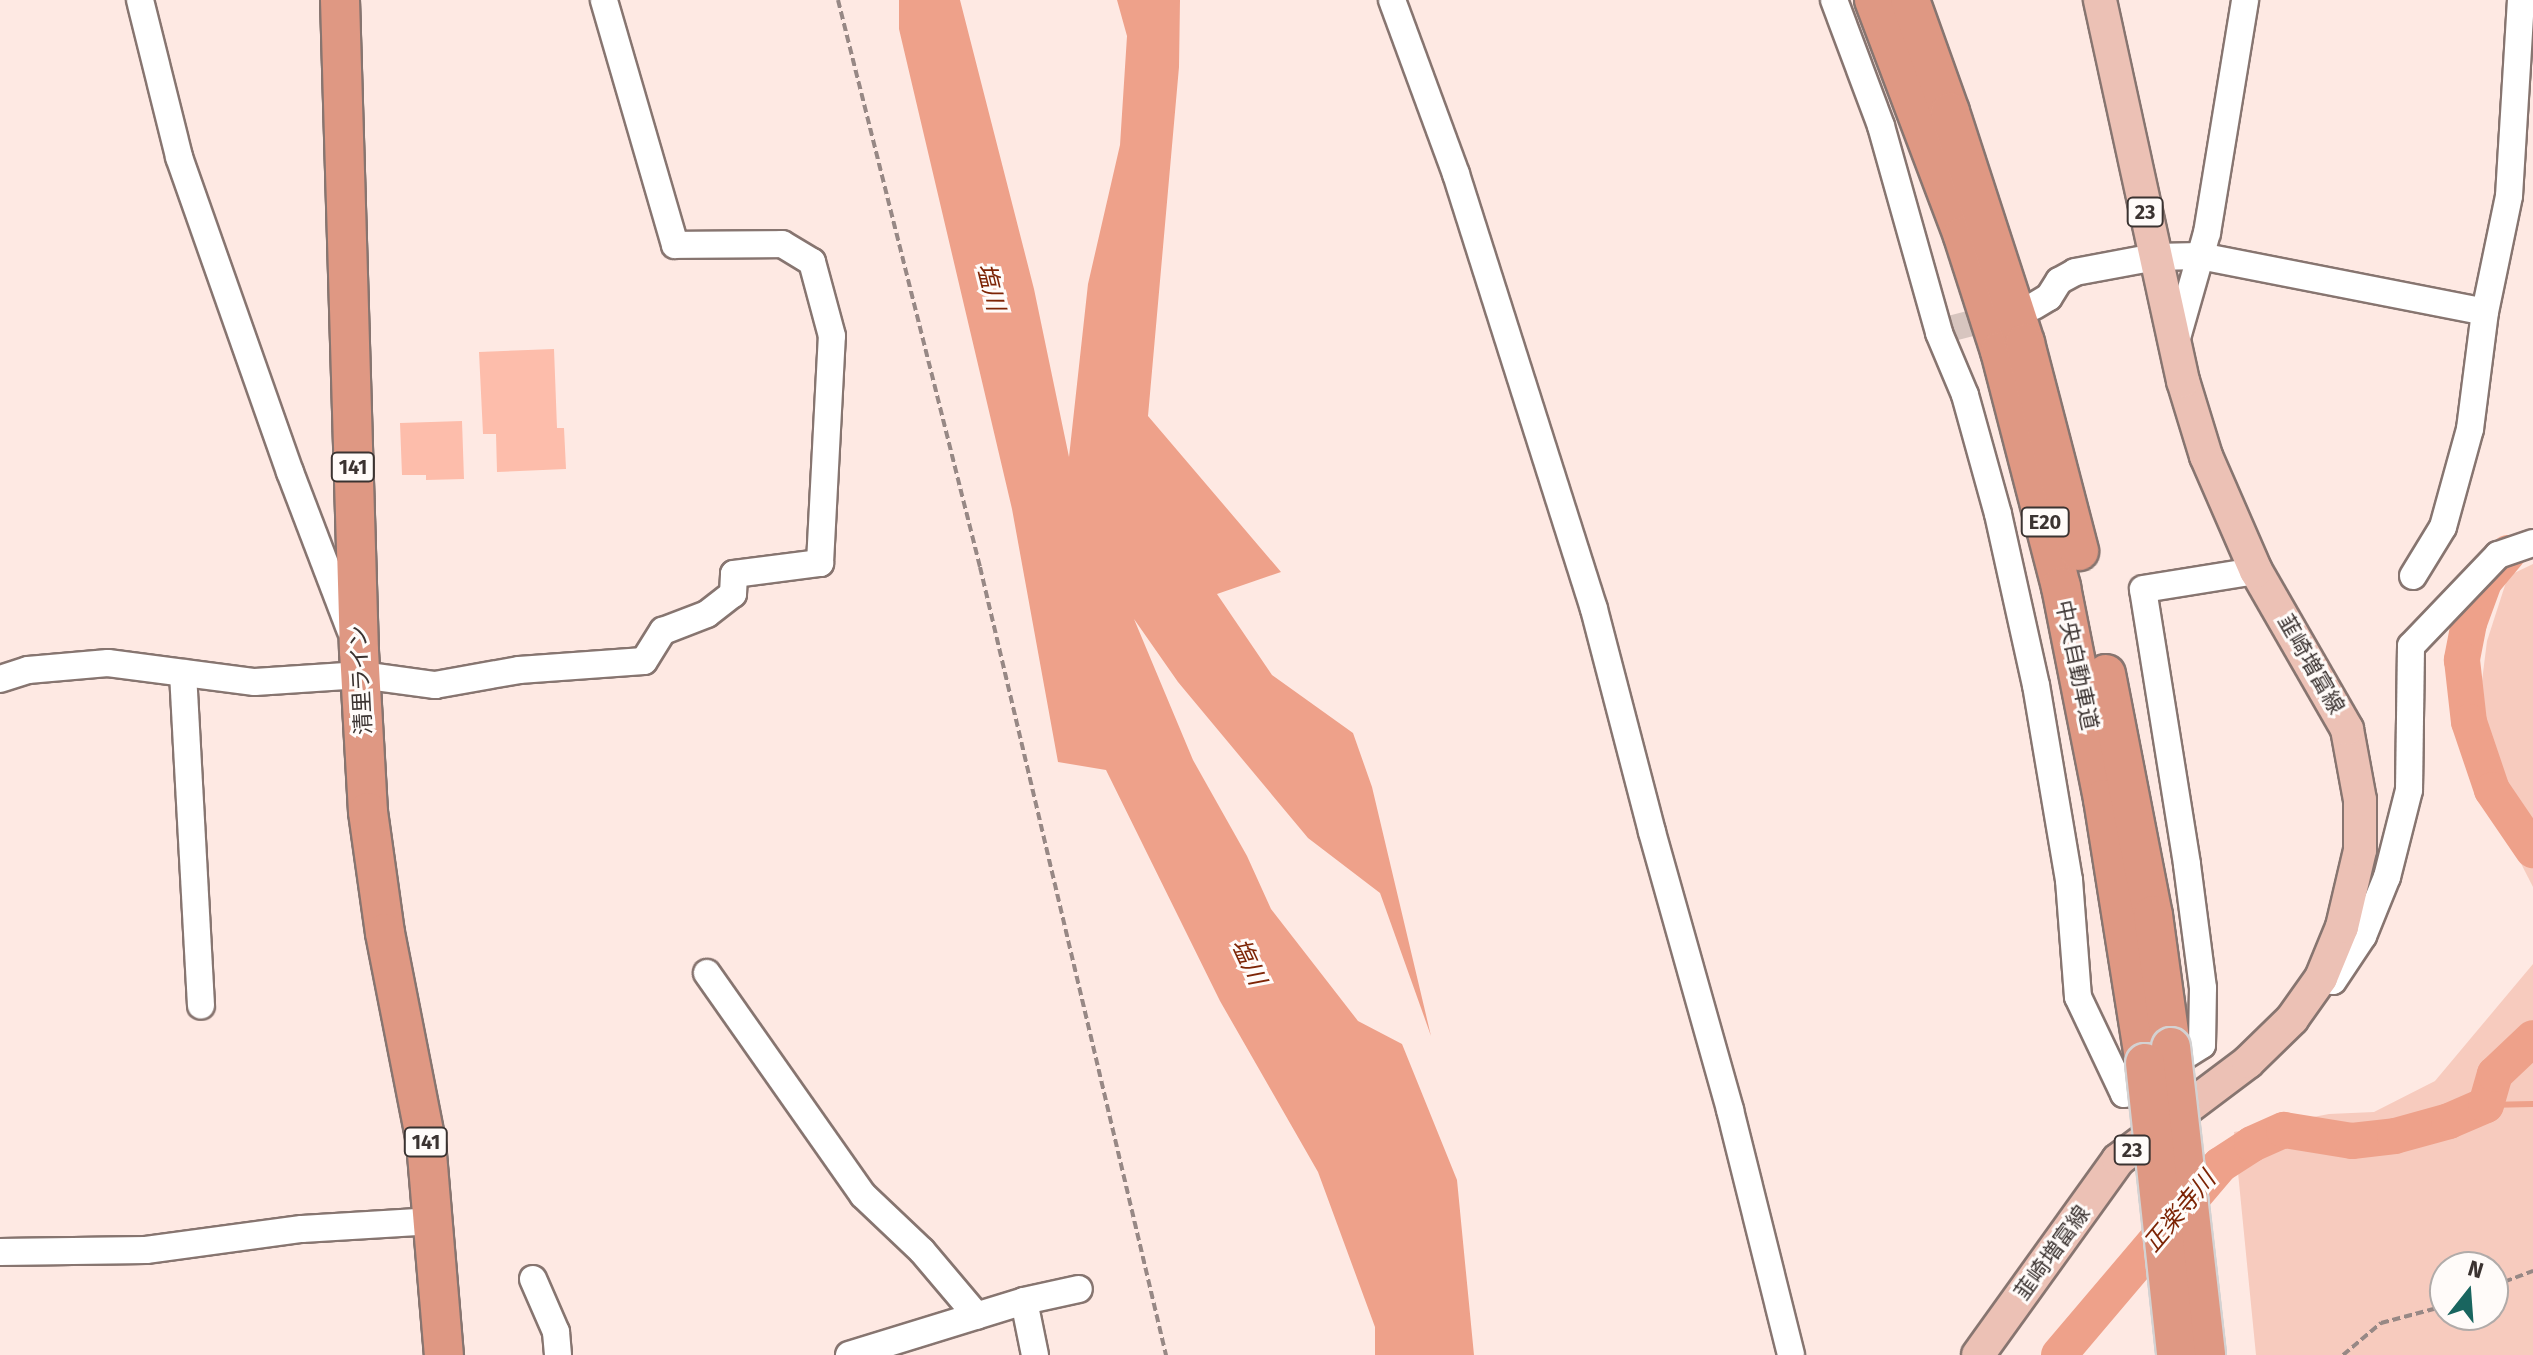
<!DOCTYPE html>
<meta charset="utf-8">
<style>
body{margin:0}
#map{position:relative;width:2533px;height:1355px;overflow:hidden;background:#fee9e3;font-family:"Fira Sans","Noto Sans JP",sans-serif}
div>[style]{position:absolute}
.green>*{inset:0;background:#f7cbbe}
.water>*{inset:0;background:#eea18a}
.stream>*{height:6px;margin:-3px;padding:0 3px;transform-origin:3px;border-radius:3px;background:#eea18a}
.river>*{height:36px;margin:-18px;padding:0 18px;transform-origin:18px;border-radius:18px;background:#eea18a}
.building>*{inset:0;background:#fdbdab}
.minor-tunnel>*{height:26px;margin-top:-13px;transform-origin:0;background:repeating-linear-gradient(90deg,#d7c5bf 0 26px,transparent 0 39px)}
.path>*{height:4px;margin-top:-2px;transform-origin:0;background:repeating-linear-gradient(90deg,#978885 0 8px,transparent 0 12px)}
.roads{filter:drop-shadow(2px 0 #877570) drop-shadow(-2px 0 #877570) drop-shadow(0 2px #877570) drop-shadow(0 -2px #877570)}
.minor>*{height:26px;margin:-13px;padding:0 13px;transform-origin:13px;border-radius:13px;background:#fff}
.major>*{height:32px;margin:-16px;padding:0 16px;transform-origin:16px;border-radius:16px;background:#ecc1b5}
.highway>*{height:38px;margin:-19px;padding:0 19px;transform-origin:19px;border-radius:19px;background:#df9883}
.bridges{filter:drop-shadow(2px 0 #d4d2d2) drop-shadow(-2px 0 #d4d2d2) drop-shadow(0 2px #d4d2d2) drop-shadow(0 -2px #d4d2d2)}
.highway-bridge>*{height:38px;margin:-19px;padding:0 19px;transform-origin:19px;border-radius:19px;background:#df9883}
span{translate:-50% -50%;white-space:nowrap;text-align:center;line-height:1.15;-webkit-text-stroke:6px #fffbf9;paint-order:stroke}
.shield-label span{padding:2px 6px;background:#fffbf9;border:2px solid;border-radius:6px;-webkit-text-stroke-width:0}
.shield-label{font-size:20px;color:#3b3331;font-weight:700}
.street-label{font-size:22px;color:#3b3331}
.water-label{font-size:24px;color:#7d2405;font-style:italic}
.north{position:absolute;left:2429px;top:1251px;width:80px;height:80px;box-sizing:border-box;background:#fffbf9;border:2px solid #b1aba9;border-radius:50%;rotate:17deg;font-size:22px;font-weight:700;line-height:32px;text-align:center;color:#3b3331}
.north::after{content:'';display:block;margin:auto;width:28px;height:36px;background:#19655f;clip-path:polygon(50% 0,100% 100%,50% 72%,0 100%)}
</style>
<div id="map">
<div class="green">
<div style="clip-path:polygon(2533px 564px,2533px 887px,2507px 836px,2483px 723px,2482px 681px,2487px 641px,2508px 576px)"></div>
<div style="clip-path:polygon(evenodd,2533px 964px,2533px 1355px,2256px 1355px,2234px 1132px,2329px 1114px,2374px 1112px,2435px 1081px,2533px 964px,2493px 1267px,2493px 1315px,2445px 1315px,2445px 1267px,2493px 1267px)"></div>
</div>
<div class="water">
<div style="clip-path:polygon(899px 0,960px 0,1034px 289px,1069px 457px,1088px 284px,1120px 145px,1127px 36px,1117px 0,1180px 0,1179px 67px,1148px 416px,1281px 572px,1217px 594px,1272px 675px,1353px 733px,1372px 787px,1431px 1036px,1380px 893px,1308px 838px,1178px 682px,1134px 619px,1193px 760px,1247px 856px,1271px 909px,1358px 1021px,1402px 1044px,1457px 1180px,1474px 1355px,1375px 1355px,1375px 1327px,1318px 1172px,1220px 1001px,1106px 770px,1058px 762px,1012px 509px,899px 29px)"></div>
</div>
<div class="stream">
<div style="left:2486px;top:1105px;width:47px;rotate:-1.2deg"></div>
</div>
<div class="river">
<div style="left:2508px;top:553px;width:38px;rotate:130deg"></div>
<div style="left:2484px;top:582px;width:44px;rotate:110.1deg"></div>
<div style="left:2469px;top:623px;width:38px;rotate:101deg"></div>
<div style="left:2462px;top:660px;width:62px;rotate:83.6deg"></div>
<div style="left:2469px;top:722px;width:72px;rotate:71.3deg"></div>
<div style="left:2492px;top:790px;width:73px;rotate:55.7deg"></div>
<div style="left:2059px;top:1355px;width:249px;rotate:-49.7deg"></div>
<div style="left:2220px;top:1165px;width:38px;rotate:-33deg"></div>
<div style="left:2252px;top:1144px;width:35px;rotate:-24deg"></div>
<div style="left:2284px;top:1130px;width:69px;rotate:9.2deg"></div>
<div style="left:2352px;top:1141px;width:43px;rotate:-6.6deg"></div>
<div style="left:2395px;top:1136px;width:56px;rotate:-15.5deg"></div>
<div style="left:2449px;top:1121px;width:40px;rotate:-23.4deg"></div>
<div style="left:2486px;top:1105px;width:32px;rotate:-74deg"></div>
<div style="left:2495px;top:1074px;width:52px;rotate:-43.5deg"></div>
</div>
<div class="building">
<div style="clip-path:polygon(554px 349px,557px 428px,564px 428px,566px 469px,497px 472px,496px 434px,483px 434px,479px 352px)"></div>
<div style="clip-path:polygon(462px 421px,464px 479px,426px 480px,426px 475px,402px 475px,400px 423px)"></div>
</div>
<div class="minor-tunnel">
<div style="left:1949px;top:329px;width:56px;rotate:-14.5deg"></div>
</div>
<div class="path">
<div style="left:838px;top:0;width:585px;rotate:75.94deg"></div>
<div style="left:980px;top:567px;width:810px;rotate:76.72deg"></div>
<div style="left:2493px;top:1286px;width:43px;rotate:-20.6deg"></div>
<div style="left:2343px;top:1355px;width:50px;rotate:-40.1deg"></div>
<div style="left:2381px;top:1323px;width:66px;rotate:-14.9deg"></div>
</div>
<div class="roads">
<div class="minor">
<div style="left:140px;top:0;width:162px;rotate:76deg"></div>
<div style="left:179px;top:157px;width:334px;rotate:70.6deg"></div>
<div style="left:290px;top:472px;width:168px;rotate:69.1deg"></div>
<div style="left:1392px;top:0;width:185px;rotate:69.8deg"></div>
<div style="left:1456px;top:174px;width:456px;rotate:72.4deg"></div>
<div style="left:1594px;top:609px;width:230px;rotate:75.4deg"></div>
<div style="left:1652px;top:832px;width:289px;rotate:74.3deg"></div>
<div style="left:1730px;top:1110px;width:252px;rotate:76deg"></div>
<div style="left:1834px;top:0;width:134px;rotate:69.5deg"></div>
<div style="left:1881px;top:126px;width:215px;rotate:74.3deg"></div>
<div style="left:1939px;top:333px;width:67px;rotate:67.2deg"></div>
<div style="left:1965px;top:395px;width:123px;rotate:74.5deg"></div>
<div style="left:1998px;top:514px;width:175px;rotate:77.5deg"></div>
<div style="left:2036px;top:685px;width:198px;rotate:80.4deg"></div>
<div style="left:2069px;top:880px;width:117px;rotate:85.6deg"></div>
<div style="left:2078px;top:997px;width:107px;rotate:64.6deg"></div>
<div style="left:2124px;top:1094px;width:92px;rotate:-32.1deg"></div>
<div style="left:2202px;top:1045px;width:57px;rotate:-89deg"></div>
<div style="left:2203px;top:988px;width:125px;rotate:-97.4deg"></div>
<div style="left:2187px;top:864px;width:278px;rotate:-99.1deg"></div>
<div style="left:2143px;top:589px;width:114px;rotate:-9.1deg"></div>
<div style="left:2034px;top:306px;width:17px;rotate:-31deg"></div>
<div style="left:2049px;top:297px;width:19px;rotate:-58deg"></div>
<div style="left:2059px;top:281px;width:18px;rotate:-29deg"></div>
<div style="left:2075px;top:272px;width:81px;rotate:-10.6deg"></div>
<div style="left:2155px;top:257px;width:45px;rotate:-1.3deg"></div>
<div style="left:2200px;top:256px;width:290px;rotate:11.1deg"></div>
<div style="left:2485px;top:312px;width:118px;rotate:-78.3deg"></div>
<div style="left:2509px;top:196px;width:196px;rotate:-86.5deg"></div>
<div style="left:2177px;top:338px;width:109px;rotate:-74.1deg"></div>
<div style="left:2207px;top:233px;width:236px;rotate:-80.7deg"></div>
<div style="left:2413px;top:576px;width:57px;rotate:-58.5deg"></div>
<div style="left:2443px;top:527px;width:102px;rotate:-74.6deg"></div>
<div style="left:2470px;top:429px;width:118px;rotate:-82.7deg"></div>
<div style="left:183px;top:673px;width:333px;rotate:86.9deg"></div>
<div style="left:0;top:679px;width:29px;rotate:-18deg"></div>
<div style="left:28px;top:670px;width:80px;rotate:-5deg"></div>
<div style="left:108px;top:663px;width:148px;rotate:7.4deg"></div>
<div style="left:255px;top:682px;width:106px;rotate:-3.8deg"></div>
<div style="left:361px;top:675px;width:75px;rotate:7.7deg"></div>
<div style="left:435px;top:685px;width:85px;rotate:-10.1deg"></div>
<div style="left:519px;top:670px;width:125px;rotate:-4.1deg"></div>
<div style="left:644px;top:661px;width:36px;rotate:-58deg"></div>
<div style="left:663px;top:631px;width:47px;rotate:-21.1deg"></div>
<div style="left:707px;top:614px;width:33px;rotate:-38deg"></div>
<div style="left:733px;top:594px;width:20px;rotate:-87deg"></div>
<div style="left:734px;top:574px;width:87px;rotate:-7.3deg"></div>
<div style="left:820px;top:563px;width:227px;rotate:-87deg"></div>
<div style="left:832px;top:336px;width:77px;rotate:-105.1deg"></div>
<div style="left:812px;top:262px;width:35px;rotate:-149deg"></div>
<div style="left:782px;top:244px;width:107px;rotate:179.5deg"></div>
<div style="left:675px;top:245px;width:255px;rotate:-106.2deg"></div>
<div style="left:707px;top:973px;width:271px;rotate:54.9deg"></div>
<div style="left:863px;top:1195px;width:81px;rotate:43.5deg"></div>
<div style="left:922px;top:1251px;width:85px;rotate:49.8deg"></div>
<div style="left:2321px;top:978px;width:12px;rotate:14deg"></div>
<div style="left:2333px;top:981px;width:54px;rotate:-56.3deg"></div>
<div style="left:2363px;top:936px;width:64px;rotate:-67.9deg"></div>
<div style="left:2387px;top:877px;width:90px;rotate:-75.8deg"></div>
<div style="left:2409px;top:790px;width:144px;rotate:-89.2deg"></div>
<div style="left:2411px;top:646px;width:126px;rotate:-46.3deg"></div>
<div style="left:2498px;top:555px;width:37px;rotate:-19deg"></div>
<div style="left:0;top:1252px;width:146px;rotate:-0.8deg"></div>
<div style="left:146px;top:1250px;width:157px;rotate:-7.7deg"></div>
<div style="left:302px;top:1229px;width:132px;rotate:-3.5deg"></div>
<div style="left:533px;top:1279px;width:58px;rotate:66.5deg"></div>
<div style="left:556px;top:1332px;width:23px;rotate:85deg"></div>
<div style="left:1024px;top:1301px;width:55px;rotate:78.5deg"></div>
<div style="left:849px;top:1355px;width:183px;rotate:-17.1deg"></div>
<div style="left:1024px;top:1301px;width:56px;rotate:-12.3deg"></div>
</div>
<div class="major">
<div style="left:1978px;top:1355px;width:240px;rotate:-54.3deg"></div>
<div style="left:2118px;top:1160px;width:163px;rotate:-37deg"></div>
<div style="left:2248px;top:1062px;width:62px;rotate:-44.3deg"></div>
<div style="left:2292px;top:1019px;width:50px;rotate:-54.7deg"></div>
<div style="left:2321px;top:978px;width:55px;rotate:-67.6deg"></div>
<div style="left:2342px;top:927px;width:79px;rotate:-76.8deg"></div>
<div style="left:2360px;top:850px;width:50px;rotate:-90deg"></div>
<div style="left:2360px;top:800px;width:72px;rotate:-100.4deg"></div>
<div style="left:2347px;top:729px;width:182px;rotate:-119.9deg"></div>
<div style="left:2256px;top:571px;width:125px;rotate:-113.5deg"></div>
<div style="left:2206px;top:456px;width:78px;rotate:-107deg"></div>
<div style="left:2183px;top:381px;width:390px;rotate:-102.3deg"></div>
</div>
<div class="highway">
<div style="left:340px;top:0;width:651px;rotate:88.33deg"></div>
<div style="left:359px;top:651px;width:161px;rotate:86.8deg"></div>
<div style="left:368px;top:812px;width:122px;rotate:82deg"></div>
<div style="left:385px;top:933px;width:213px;rotate:78.9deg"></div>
<div style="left:426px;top:1142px;width:214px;rotate:85.2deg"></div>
<div style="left:1874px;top:0;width:252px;rotate:69.3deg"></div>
<div style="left:1963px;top:236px;width:121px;rotate:72.2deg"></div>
<div style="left:2000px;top:351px;width:244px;rotate:75.5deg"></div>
<div style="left:2061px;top:587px;width:216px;rotate:78.8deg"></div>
<div style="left:2103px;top:799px;width:267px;rotate:81deg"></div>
<div style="left:1910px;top:0;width:119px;rotate:70.3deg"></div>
<div style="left:1950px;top:112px;width:243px;rotate:72deg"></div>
<div style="left:2025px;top:343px;width:215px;rotate:75.4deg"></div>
<div style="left:2106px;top:674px;width:246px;rotate:79deg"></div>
<div style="left:2153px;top:915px;width:133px;rotate:82.2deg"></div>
</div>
</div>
<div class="bridges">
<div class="highway-bridge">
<div style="left:2171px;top:1047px;width:310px;rotate:83.5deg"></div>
<div style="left:2145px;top:1063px;width:294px;rotate:83.9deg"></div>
</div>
</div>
<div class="shield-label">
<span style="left:2145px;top:212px">23</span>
<span style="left:353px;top:467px">141</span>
<span style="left:2045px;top:522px">E20</span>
<span style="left:426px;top:1142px">141</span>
<span style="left:2132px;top:1150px">23</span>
</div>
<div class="street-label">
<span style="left:2311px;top:664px;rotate:60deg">韮崎増富線</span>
<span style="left:2077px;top:665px;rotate:78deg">中央自動車道</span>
<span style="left:361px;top:680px;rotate:-93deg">清里ライン</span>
<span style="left:2052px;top:1253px;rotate:-54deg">韮崎増富線</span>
</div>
<div class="water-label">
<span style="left:990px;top:287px;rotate:76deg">塩川</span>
<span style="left:1248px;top:962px;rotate:65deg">塩川</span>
<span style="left:2180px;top:1212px;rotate:-50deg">正楽寺川</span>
</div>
<div class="north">N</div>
</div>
